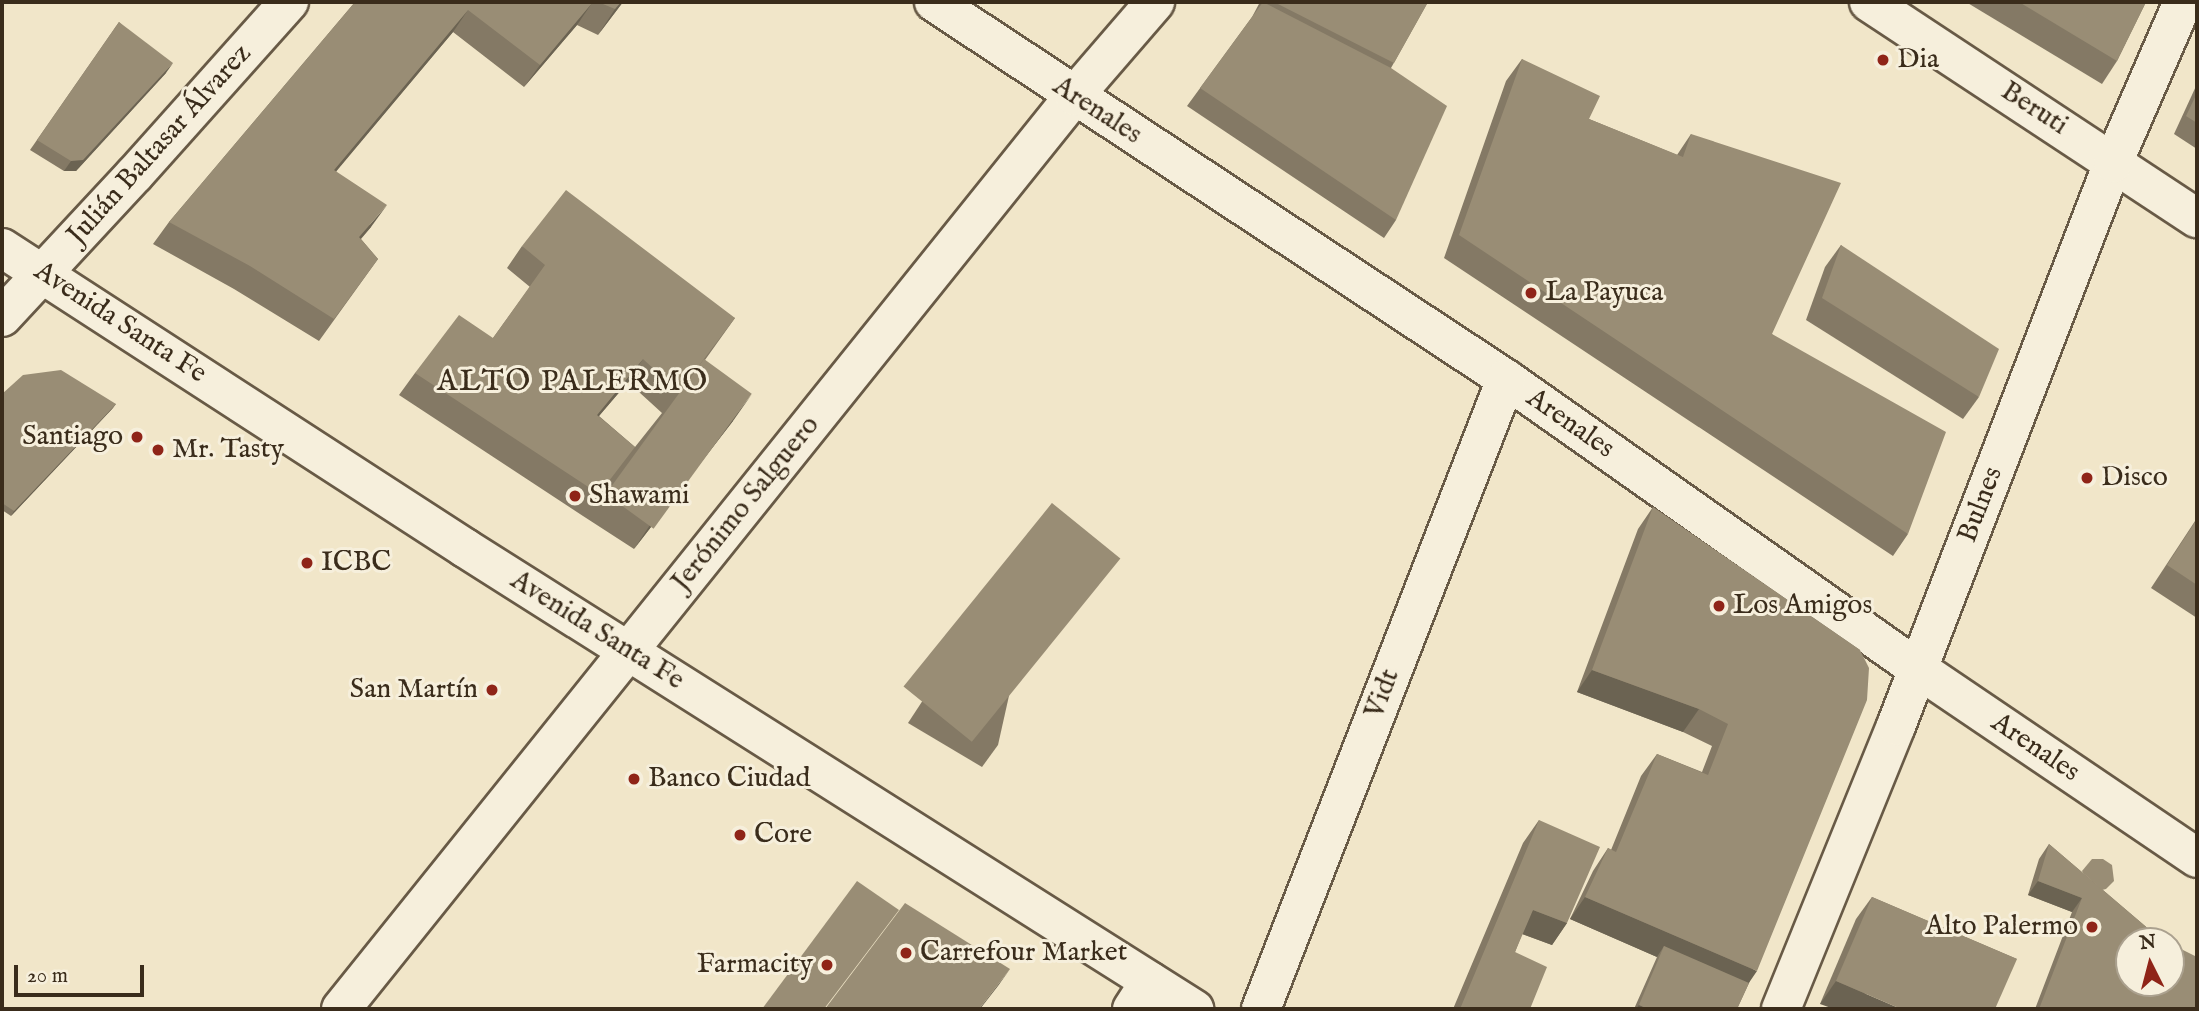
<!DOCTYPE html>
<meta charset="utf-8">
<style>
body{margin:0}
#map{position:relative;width:2199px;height:1011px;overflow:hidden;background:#f1e6c9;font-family:"IM FELL English",serif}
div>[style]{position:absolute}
.roads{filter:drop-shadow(2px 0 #685a46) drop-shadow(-2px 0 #685a46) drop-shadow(0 2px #685a46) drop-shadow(0 -2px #685a46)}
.street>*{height:38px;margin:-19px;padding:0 19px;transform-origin:19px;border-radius:19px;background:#f6efdc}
.secondary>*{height:38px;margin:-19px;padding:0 19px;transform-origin:19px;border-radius:19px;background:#f6efdc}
.wall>*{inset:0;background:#847965}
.shaded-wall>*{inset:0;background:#6b6352}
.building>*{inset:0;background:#998d75;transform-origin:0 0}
.dots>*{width:19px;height:19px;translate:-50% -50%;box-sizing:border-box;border:4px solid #f6efdc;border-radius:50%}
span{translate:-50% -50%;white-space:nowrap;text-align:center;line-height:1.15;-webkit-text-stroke:6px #f6efdc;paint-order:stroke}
.poi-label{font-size:28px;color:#3a2c1b}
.left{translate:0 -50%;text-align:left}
.right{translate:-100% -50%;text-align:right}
.street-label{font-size:28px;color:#3a2c1b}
.neighbourhood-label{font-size:30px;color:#3a2c1b;letter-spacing:2px}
.frame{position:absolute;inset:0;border:4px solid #3a2c1b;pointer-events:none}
.north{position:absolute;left:2115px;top:927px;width:70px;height:70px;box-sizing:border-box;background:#f6efdc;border:2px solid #aba18f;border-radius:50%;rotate:354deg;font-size:19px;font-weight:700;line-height:28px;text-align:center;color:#3a2c1b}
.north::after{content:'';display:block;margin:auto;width:24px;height:32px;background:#8f2418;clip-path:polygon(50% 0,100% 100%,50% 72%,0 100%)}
.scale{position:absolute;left:14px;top:965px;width:130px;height:32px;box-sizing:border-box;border:4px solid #3a2c1b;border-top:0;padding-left:9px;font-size:21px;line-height:24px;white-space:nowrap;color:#3a2c1b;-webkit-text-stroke:5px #f6efdc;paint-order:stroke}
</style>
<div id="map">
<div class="roads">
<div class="street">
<div style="left:934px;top:2px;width:685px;rotate:33.39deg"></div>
<div style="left:1506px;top:379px;width:504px;rotate:35.14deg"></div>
<div style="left:1918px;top:669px;width:337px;rotate:34.1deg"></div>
<div style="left:1869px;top:2px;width:393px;rotate:33.4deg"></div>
<div style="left:2px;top:317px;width:195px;rotate:-47.1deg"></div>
<div style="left:135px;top:174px;width:231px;rotate:-48.2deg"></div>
<div style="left:1132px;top:1009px;width:33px;rotate:-57deg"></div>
<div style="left:1261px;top:1009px;width:676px;rotate:-68.75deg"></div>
<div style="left:1781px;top:1009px;width:305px;rotate:-67.9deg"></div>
<div style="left:1896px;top:726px;width:603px;rotate:-68.92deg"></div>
<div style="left:2113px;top:163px;width:176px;rotate:-66.5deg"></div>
</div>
<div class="secondary">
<div style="left:2px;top:248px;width:552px;rotate:32.94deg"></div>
<div style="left:465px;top:548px;width:863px;rotate:32.31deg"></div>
<div style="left:341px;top:1009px;width:1171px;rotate:-51.24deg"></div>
<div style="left:1074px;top:96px;width:124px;rotate:-49.2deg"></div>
</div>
</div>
<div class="wall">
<div style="clip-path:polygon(355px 2px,623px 2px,598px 35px,577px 25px,524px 87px,453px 32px,336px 171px,371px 227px,361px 239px,378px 259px,319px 341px,234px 289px,153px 244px,169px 222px)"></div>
<div style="clip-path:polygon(1260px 2px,1428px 2px,1391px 68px,1396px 220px,1384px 238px,1187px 106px,1252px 17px)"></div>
<div style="clip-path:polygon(1966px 2px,2146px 2px,2117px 61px,2102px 84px)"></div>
<div style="clip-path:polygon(119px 22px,166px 73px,76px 171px,64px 171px,30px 150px)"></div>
<div style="clip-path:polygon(1522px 59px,1589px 119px,1677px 155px,1691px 134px,1772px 334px,1908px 534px,1893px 556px,1444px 258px,1506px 81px)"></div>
<div style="clip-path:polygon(2197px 84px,2197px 149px,2174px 134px)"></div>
<div style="clip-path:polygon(1841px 245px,1979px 397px,1963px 419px,1806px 320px,1825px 267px)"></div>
<div style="clip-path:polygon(evenodd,522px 246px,735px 318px,705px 360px,733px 421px,634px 549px,583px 516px,399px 395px,415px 373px,493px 338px,530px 287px,507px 268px,522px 246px,628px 382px,662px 413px,635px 447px,599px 416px,628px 382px)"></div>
<div style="clip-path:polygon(2px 394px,116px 404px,112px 409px,11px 516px,2px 510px)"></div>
<div style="clip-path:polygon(1052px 503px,998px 745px,982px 767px,908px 723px)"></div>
<div style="clip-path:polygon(1653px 507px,1860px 650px,1749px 983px,1737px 1009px,1634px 1009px,1657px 957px,1570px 919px,1593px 871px,1608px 848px,1611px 850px,1641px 776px,1657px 754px,1702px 772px,1712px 746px,1683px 732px,1577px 692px,1638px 529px)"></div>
<div style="clip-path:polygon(2197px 518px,2197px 618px,2151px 588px)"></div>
<div style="clip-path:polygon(1539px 820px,1567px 923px,1552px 945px,1522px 934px,1515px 952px,1530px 1009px,1453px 1009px,1523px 843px)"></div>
<div style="clip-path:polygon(2049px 844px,2158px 937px,2197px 1009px,2035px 1009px,2072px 912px,2028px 895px,2039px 859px)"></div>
<div style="clip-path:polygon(1872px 897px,2017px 959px,1820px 1004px,1856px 919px)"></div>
</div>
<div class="shaded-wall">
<div style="clip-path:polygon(621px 2px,623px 2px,598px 35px,615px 9px)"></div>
<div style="clip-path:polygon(592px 3px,577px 25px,524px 87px,540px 65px)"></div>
<div style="clip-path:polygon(468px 10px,453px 32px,319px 192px,334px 170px)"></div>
<div style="clip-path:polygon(173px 63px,166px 73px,76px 171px,64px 171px,71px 161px)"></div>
<div style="clip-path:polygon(387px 205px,371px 227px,343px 259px,359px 237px)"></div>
<div style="clip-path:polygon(643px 359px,628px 382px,581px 437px,597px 415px)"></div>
<div style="clip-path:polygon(752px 394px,733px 421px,634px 549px,652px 522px)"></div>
<div style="clip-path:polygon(116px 404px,112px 409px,11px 516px,14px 511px)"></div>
<div style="clip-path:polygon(1592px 670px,1699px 709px,1683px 732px,1577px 692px)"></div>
<div style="clip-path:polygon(2038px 881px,2082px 898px,2072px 912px,2028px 895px)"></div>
<div style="clip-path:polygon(1585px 897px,1757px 971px,1742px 993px,1664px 946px,1657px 957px,1570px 919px)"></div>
<div style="clip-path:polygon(1533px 910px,1567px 923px,1552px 945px,1517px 932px)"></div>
<div style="clip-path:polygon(1010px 969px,998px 986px,980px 1009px,979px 1009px)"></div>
<div style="clip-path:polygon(1836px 981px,1901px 1009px,1834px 1009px,1820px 1004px)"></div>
<div style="clip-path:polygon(1639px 1005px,1648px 1009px,1636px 1009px)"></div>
</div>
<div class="building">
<div style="clip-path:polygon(355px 2px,590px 2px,592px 3px,540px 65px,468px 10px,334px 170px,387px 205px,359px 237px,378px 259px,334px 319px,250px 266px,169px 222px)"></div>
<div style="clip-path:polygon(598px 2px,621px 2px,615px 9px)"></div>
<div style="clip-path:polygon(1263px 2px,1391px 68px,1447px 106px,1396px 220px,1200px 88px)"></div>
<div style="clip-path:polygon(1274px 2px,1428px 2px,1394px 63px)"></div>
<div style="clip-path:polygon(2019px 2px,2146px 2px,2117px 61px)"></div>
<div style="clip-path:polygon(119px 22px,173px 63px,83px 160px,71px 161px,37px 140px)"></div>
<div style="clip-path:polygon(1522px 59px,1600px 96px,1589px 119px,1683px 157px,1691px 134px,1841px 183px,1772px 334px,1946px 432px,1908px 534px,1459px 235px)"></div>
<div style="clip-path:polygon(2197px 93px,2197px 123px,2186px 116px)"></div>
<div style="clip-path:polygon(566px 190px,735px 318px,679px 392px,643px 359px,597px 415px,635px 447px,599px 494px,415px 373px,459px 315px,493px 338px,545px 265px,522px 246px)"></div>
<div style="clip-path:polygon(1841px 245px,1999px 349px,1979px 397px,1822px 298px)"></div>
<div style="left:704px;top:359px;width:59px;height:167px;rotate:36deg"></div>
<div style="clip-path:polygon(61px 370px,116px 404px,14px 511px,2px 503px,2px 394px,23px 375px)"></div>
<div style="left:1052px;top:503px;width:88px;height:236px;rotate:39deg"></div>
<div style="clip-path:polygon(1653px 507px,1860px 650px,1869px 668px,1867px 700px,1757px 971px,1585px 897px,1608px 848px,1616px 852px,1657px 754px,1708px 775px,1728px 724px,1699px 709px,1592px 670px)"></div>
<div style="clip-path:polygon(2197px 519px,2197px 585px,2167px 565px)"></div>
<div style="clip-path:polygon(1539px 820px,1600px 847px,1567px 923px,1533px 910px,1515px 952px,1547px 967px,1530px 1009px,1460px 1009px)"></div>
<div style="clip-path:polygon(2049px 844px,2158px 937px,2165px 941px,2129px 941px,2129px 983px,2171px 983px,2171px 944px,2197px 957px,2197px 1009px,2039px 1009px,2082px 898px,2038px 881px)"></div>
<div style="clip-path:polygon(2092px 859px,2103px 859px,2112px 865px,2114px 881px,2106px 889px,2102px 890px,2083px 873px,2082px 871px)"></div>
<div style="clip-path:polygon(857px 881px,899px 910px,824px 1009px,762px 1009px)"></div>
<div style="clip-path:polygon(1872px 897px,2017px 959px,1995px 1009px,1901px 1009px,1836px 981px)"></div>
<div style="clip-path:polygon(905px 903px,1010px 969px,979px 1009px,825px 1009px)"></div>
<div style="clip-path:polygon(1664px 946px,1749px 983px,1737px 1009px,1648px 1009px,1639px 1005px)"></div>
</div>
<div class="dots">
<div style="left:1883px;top:60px;background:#8f2418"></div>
<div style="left:1531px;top:293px;background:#8f2418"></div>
<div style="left:137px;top:437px;background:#8f2418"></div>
<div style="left:158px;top:450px;background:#8f2418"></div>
<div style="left:2087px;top:478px;background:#8f2418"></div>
<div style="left:575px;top:496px;background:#8f2418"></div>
<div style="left:307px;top:563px;background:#8f2418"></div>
<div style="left:1719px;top:606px;background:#8f2418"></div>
<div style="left:492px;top:690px;background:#8f2418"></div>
<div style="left:634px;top:779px;background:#8f2418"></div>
<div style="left:740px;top:835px;background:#8f2418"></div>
<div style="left:2092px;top:927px;background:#8f2418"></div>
<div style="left:906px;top:953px;background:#8f2418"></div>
<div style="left:827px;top:965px;background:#8f2418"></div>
</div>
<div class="poi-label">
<span class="left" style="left:1897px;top:60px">Dia</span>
<span class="left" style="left:1545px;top:293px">La Payuca</span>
<span class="right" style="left:123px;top:437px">Santiago</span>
<span class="left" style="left:172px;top:450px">Mr. Tasty</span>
<span class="left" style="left:2101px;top:478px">Disco</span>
<span class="left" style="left:589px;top:496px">Shawami</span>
<span class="left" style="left:321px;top:563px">ICBC</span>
<span class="left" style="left:1733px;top:606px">Los Amigos</span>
<span class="right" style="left:478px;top:690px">San Martín</span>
<span class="left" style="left:648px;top:779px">Banco Ciudad</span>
<span class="left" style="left:754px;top:835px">Core</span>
<span class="right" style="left:2078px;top:927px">Alto Palermo</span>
<span class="left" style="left:920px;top:953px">Carrefour Market</span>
<span class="right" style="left:813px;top:965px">Farmacity</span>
</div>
<div class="street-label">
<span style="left:2034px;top:109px;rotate:33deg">Beruti</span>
<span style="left:1097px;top:111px;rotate:33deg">Arenales</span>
<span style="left:160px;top:145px;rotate:-48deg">Julián Baltasar Álvarez</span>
<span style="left:120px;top:323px;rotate:33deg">Avenida Santa Fe</span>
<span style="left:1570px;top:424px;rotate:35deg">Arenales</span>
<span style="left:746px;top:504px;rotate:-51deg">Jerónimo Salguero</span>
<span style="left:1981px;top:505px;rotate:-69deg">Bulnes</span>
<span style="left:597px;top:631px;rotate:32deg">Avenida Santa Fe</span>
<span style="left:1383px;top:694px;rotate:-69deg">Vidt</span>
<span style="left:2035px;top:748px;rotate:34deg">Arenales</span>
</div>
<div class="neighbourhood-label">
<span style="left:573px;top:382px">ALTO PALERMO</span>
</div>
<div class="frame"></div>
<div class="north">N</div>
<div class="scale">20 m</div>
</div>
